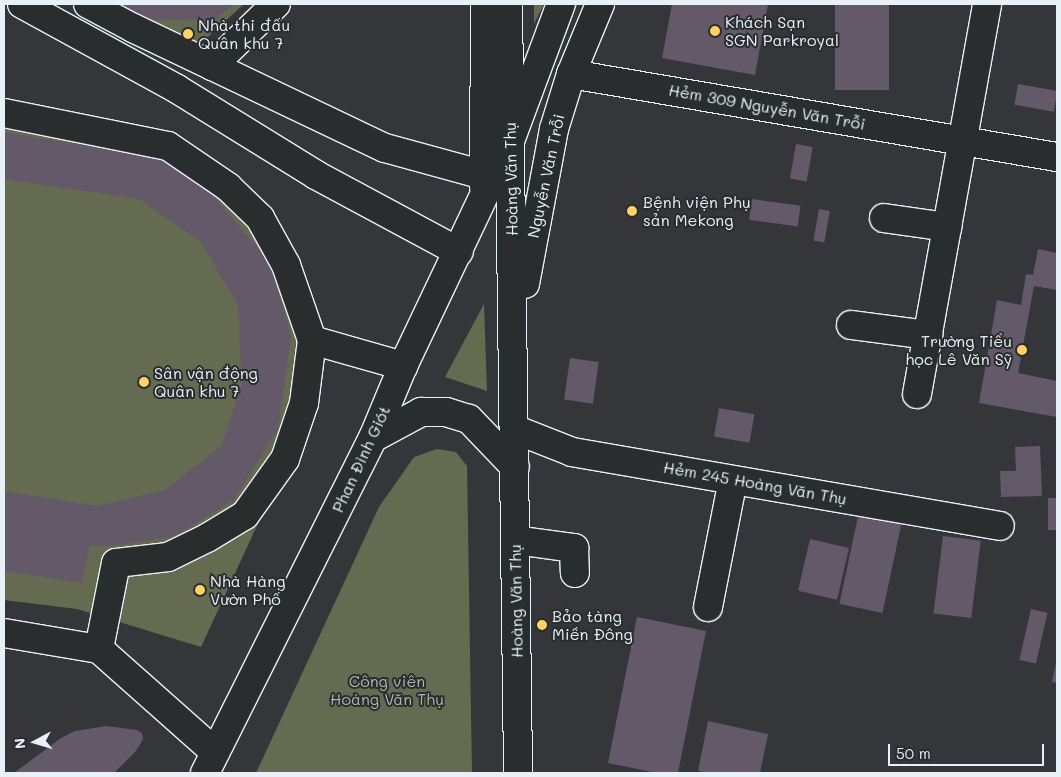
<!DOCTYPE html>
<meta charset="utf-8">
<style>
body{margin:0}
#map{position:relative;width:1061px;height:777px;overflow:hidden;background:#35363a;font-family:Mali,sans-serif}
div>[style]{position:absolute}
.green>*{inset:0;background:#646b50}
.building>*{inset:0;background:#635969;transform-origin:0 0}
.roads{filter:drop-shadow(1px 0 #e8f1f8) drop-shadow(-1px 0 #e8f1f8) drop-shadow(0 1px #e8f1f8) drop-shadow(0 -1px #e8f1f8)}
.minor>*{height:28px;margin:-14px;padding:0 14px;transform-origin:14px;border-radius:14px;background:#2a2d2e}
.major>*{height:28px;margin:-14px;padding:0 14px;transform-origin:14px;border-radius:14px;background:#2a2d2e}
.dots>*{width:14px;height:14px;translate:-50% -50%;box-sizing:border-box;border:2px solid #2a2d2e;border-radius:50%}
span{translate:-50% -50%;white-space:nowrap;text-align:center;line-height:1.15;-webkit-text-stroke:4px #2a2d2e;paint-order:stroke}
.poi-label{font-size:16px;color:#e8f1f8}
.left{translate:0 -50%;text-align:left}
.right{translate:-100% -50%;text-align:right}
.street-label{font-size:16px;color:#e8f1f8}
.park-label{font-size:16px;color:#adb5ac}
.frame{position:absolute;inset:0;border:5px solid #e8f1f8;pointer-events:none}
.north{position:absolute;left:10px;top:717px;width:50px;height:50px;-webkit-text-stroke:4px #2a2d2e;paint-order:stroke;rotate:264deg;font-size:14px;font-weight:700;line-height:20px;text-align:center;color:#e8f1f8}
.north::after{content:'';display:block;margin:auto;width:18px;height:22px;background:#e8f1f8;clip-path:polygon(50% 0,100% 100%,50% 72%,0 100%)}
.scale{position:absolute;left:888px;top:744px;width:156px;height:22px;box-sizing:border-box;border:2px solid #e8f1f8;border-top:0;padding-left:6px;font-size:15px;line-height:18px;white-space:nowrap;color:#e8f1f8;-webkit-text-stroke:4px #2a2d2e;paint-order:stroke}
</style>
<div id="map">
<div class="green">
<div style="clip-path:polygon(101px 4px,244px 4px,197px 47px)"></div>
<div style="clip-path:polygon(534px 4px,544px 4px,534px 24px)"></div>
<div style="clip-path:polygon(4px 114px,89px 130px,228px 187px,312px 340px,273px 491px,201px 647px,77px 609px,4px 600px)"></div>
<div style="clip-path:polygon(484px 304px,487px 391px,445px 377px)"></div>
<div style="clip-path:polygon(437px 449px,456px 452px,467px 466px,472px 773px,256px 773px,379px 507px,414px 457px)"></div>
</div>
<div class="building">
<div style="clip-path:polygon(108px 4px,234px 4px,216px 19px,132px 21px)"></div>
<div style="clip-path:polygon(672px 4px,768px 4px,755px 75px,662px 58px)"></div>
<div style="left:835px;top:4px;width:54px;height:86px"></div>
<div style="left:1018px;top:84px;width:40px;height:21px;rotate:10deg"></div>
<div style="clip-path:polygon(4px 132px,171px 160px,219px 202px,269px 261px,291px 336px,278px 429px,234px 500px,173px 537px,111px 546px,90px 546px,82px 583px,4px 571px,4px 491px,97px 506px,165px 490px,222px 445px,242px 383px,238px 305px,200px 241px,139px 199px,4px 179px)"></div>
<div style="left:796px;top:144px;width:17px;height:35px;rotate:10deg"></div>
<div style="left:752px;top:199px;width:49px;height:21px;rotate:8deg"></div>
<div style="left:819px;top:209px;width:11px;height:32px;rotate:10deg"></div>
<div style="clip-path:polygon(1038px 249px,1057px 253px,1057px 290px,1034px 286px,1018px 373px,1057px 381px,1057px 417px,979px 403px,997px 300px,1021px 305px,1026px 274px,1033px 275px)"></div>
<div style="left:570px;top:358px;width:29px;height:42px;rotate:8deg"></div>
<div style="left:719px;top:408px;width:36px;height:29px;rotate:10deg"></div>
<div style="clip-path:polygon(1040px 446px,1042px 496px,1001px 497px,1000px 471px,1016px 471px,1015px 447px)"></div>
<div style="left:1057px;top:498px;width:32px;height:9px;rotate:90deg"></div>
<div style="left:860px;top:507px;width:44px;height:99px;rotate:12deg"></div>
<div style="left:943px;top:536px;width:38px;height:78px;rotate:7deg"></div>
<div style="left:810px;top:539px;width:40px;height:53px;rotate:13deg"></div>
<div style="left:1031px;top:609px;width:17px;height:52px;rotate:13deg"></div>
<div style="clip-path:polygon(637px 617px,706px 631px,678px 773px,657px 773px,608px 763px)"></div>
<div style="clip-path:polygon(1057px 658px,1057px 683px,1052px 682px)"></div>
<div style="clip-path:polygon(708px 721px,768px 734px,760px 773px,710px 773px,698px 771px)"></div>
<div style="clip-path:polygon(107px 726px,137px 730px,142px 733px,143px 739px,136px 751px,114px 773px,14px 773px,61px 738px,75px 731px)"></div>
</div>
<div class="roads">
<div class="minor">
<div style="left:22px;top:4px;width:177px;rotate:28.7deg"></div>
<div style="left:177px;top:89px;width:163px;rotate:31.7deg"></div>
<div style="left:316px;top:175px;width:162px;rotate:28.3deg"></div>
<div style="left:88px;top:4px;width:51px;rotate:28.1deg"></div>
<div style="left:133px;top:28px;width:279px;rotate:25.5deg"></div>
<div style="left:385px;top:148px;width:103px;rotate:15.3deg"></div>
<div style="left:212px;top:66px;width:89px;rotate:-44.1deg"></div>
<div style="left:571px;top:74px;width:493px;rotate:9.7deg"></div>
<div style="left:4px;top:113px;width:167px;rotate:11.4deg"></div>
<div style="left:168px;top:146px;width:73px;rotate:34.3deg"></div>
<div style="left:228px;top:187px;width:45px;rotate:44.1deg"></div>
<div style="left:260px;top:218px;width:54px;rotate:61deg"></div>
<div style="left:286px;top:265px;width:79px;rotate:70.9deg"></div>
<div style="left:312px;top:340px;width:64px;rotate:97.2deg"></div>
<div style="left:304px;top:403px;width:59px;rotate:108.7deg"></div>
<div style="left:285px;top:459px;width:69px;rotate:125.5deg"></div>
<div style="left:245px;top:515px;width:44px;rotate:148.8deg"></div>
<div style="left:207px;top:538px;width:43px;rotate:154deg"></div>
<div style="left:168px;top:557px;width:52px;rotate:173.4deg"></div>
<div style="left:116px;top:563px;width:88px;rotate:101.2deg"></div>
<div style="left:884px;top:218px;width:64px;rotate:8.1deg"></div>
<div style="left:851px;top:325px;width:78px;rotate:7.4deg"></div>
<div style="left:312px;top:340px;width:95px;rotate:15.9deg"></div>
<div style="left:917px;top:394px;width:396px;rotate:-79.8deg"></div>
<div style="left:514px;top:429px;width:62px;rotate:21.6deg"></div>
<div style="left:572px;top:452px;width:434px;rotate:9.8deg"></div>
<div style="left:515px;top:540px;width:60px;rotate:7.7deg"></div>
<div style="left:574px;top:548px;width:25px;rotate:88deg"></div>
<div style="left:708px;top:607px;width:129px;rotate:-78.9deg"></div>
<div style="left:4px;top:633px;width:96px;rotate:9.6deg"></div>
<div style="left:99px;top:649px;width:155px;rotate:41.6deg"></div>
</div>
<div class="major">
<div style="left:508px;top:4px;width:769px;rotate:89.25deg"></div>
<div style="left:484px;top:187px;width:183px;rotate:-89.7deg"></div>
<div style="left:525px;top:284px;width:158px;rotate:-79.4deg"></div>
<div style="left:554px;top:129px;width:58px;rotate:-72.8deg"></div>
<div style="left:571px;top:74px;width:76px;rotate:-67.5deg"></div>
<div style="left:373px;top:438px;width:55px;rotate:-28.4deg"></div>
<div style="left:421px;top:412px;width:25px"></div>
<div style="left:446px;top:412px;width:24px;rotate:17deg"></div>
<div style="left:469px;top:419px;width:66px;rotate:46.2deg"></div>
<div style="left:205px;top:773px;width:375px;rotate:-63.4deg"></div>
<div style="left:373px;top:438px;width:78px;rotate:-67.4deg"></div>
<div style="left:403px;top:366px;width:249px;rotate:-64.6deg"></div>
<div style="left:510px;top:141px;width:146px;rotate:-69.6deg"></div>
</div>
</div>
<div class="dots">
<div style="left:715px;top:31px;background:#ffd166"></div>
<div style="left:188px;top:34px;background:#ffd166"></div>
<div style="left:632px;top:211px;background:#ffd166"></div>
<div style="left:1022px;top:350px;background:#ffd166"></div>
<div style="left:144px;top:382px;background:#ffd166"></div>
<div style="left:200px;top:590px;background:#ffd166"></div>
<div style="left:542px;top:625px;background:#ffd166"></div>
</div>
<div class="poi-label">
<span class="left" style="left:725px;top:31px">Khách Sạn<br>SGN Parkroyal</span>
<span class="left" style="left:198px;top:34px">Nhà thi đấu<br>Quân khu 7</span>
<span class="left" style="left:643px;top:211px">Bệnh viện Phụ<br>sản Mekong</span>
<span class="right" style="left:1012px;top:350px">Trường Tiểu<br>học Lê Văn Sỹ</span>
<span class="left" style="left:154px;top:382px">Sân vận động<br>Quân khu 7</span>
<span class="left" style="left:210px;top:590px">Nhà Hàng<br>Vườn Phố</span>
<span class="left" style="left:552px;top:625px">Bảo tàng<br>Miền Đông</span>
</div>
<div class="street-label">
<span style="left:767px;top:107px;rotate:10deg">Hẻm 309 Nguyễn Văn Trỗi</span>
<span style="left:546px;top:176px;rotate:-78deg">Nguyễn Văn Trỗi</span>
<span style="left:511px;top:179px;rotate:-91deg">Hoàng Văn Thụ</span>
<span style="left:361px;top:459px;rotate:-65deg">Phan Đình Giót</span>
<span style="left:755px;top:483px;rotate:10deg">Hẻm 245 Hoàng Văn Thụ</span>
<span style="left:516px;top:601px;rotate:-91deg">Hoàng Văn Thụ</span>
</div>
<div class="park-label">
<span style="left:387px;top:690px">Công viên<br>Hoàng Văn Thụ</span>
</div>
<div class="frame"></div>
<div class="north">N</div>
<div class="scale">50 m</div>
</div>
